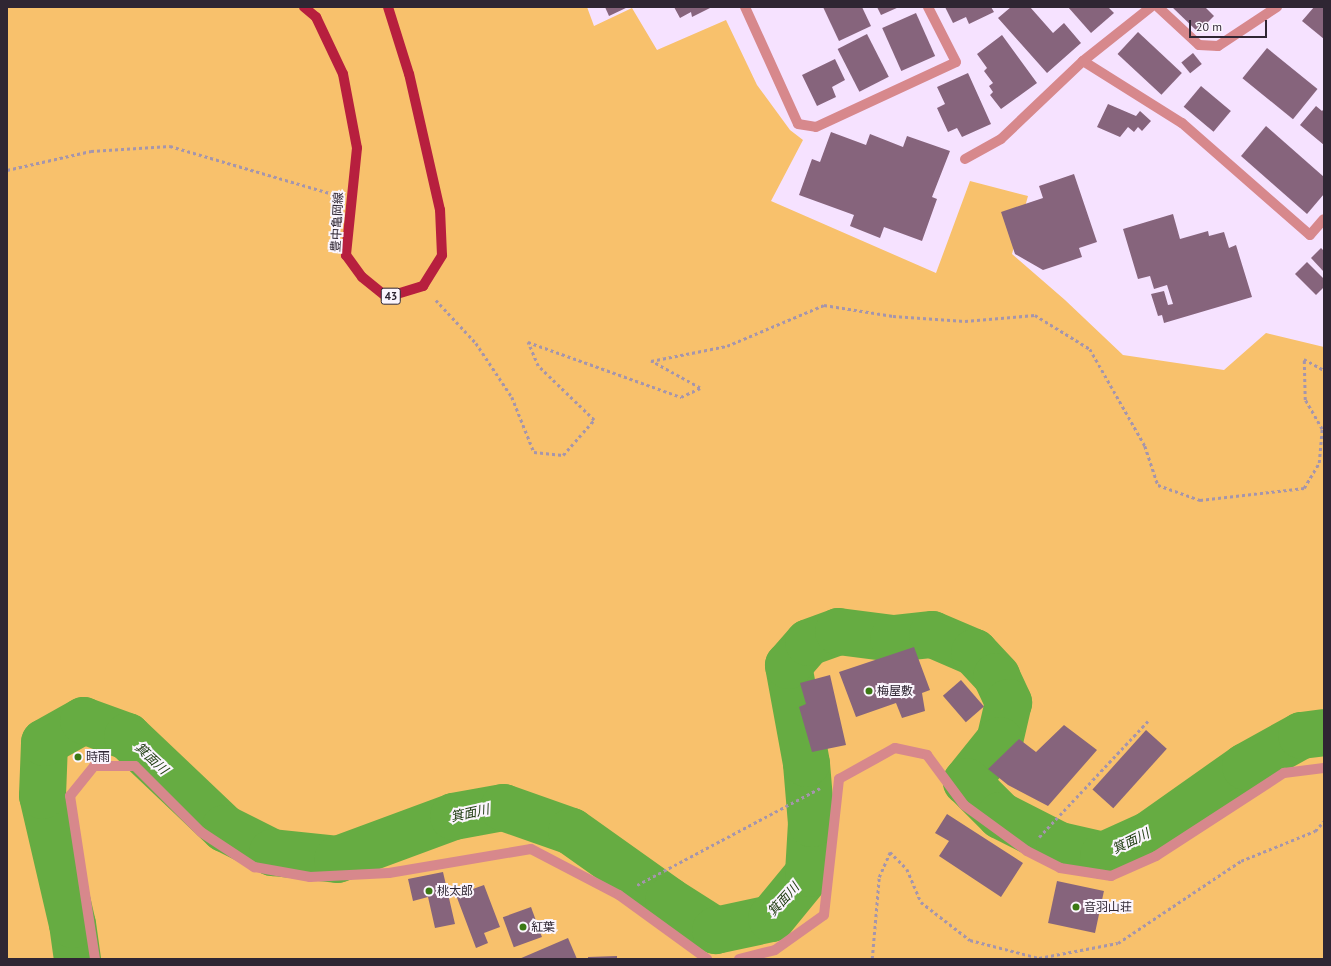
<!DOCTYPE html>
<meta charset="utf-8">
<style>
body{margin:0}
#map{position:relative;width:1331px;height:966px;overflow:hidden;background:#f6e2ff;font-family:"PT Sans","Noto Sans JP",sans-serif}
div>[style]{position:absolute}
.green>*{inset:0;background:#f8c16c}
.river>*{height:47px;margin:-23.5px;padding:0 23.5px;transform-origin:23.5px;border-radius:23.5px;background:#66ac42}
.building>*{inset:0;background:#86647c;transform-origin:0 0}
.path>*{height:2.5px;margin-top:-1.25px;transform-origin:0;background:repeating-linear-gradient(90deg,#a595ac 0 3px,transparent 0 6px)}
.service>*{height:10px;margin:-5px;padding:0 5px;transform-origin:5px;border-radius:5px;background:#d7888c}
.pedestrian>*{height:10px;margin:-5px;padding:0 5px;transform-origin:5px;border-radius:5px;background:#d7888c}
.minor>*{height:10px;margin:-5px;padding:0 5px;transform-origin:5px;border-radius:5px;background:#d7888c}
.primary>*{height:10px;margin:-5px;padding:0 5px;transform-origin:5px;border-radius:5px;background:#b71f3e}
.dots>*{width:11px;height:11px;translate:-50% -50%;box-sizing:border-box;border:2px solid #fbf5fd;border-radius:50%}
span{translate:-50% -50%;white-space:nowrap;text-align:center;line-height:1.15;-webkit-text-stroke:4px #fbf5fd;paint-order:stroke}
.shield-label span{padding:1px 3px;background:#fbf5fd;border:1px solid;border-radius:3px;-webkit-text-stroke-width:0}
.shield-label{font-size:11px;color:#2f2633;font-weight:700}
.street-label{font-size:12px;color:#2f2633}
.poi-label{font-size:12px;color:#2f2633}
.left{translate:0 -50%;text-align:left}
.water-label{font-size:13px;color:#244016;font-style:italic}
.frame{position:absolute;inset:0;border:8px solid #2f2633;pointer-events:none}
.scale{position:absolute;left:1189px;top:20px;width:78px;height:18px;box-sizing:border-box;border:2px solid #2f2633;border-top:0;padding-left:5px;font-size:12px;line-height:14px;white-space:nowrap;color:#2f2633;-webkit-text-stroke:3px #fbf5fd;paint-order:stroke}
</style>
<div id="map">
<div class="green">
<div style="clip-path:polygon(7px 7px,587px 7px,594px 26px,632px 8px,657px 50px,726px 20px,757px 85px,790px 130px,803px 140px,771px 201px,936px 273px,970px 181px,1028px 196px,1012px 254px,1065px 300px,1123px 355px,1224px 370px,1266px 333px,1324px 347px,1324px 959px,7px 959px)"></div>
</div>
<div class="river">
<div style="left:77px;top:959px;width:35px;rotate:-98deg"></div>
<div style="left:72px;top:924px;width:132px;rotate:-103.1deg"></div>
<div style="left:42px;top:795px;width:53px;rotate:-87.8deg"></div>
<div style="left:44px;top:742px;width:45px;rotate:-29.4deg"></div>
<div style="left:83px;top:720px;width:47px;rotate:20deg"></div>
<div style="left:127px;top:736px;width:134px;rotate:43.5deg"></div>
<div style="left:224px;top:828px;width:54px;rotate:26.6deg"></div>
<div style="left:272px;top:852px;width:65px;rotate:6.1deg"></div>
<div style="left:337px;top:859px;width:124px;rotate:-20.3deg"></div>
<div style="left:453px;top:816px;width:51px;rotate:-10.2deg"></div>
<div style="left:503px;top:807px;width:72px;rotate:19.4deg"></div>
<div style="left:571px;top:831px;width:119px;rotate:35.4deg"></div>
<div style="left:668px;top:900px;width:56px;rotate:32.6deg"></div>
<div style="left:715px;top:930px;width:57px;rotate:-12.1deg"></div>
<div style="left:771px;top:918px;width:58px;rotate:-50.6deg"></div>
<div style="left:808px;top:873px;width:50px;rotate:-86.6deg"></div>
<div style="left:811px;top:823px;width:60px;rotate:-94.8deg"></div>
<div style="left:806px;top:763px;width:100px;rotate:-100.4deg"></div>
<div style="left:788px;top:665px;width:30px;rotate:-49deg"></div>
<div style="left:808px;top:642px;width:32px;rotate:-20deg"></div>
<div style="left:838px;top:631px;width:55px;rotate:7.3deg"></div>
<div style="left:893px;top:638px;width:39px;rotate:-6deg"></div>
<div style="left:932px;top:634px;width:46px;rotate:23.2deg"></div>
<div style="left:974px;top:652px;width:33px;rotate:47deg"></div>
<div style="left:996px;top:676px;width:29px;rotate:65deg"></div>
<div style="left:1008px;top:702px;width:39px;rotate:103deg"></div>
<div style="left:999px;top:740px;width:53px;rotate:128.8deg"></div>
<div style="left:966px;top:781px;width:48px;rotate:45deg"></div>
<div style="left:1000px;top:815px;width:66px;rotate:27deg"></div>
<div style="left:1059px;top:845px;width:45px;rotate:12.8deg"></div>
<div style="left:1103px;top:855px;width:51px;rotate:-24.5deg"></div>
<div style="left:1149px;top:834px;width:118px;rotate:-35.3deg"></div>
<div style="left:1245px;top:766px;width:64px;rotate:-29deg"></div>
<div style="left:1301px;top:735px;width:23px;rotate:-7deg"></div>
</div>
<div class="building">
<div style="clip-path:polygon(605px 7px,628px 7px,609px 16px)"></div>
<div style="clip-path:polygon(674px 7px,712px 7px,692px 17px,691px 12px,680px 18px)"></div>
<div style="clip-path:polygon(823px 7px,862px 7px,871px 26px,839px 41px)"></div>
<div style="clip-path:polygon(877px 7px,899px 7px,881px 15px)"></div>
<div style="clip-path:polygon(945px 7px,991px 7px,994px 12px,969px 24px,966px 17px,953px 23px)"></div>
<div style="clip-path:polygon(1011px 7px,1030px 7px,1053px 33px,1064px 23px,1081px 43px,1047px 73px,998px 18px)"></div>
<div style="clip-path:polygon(1068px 7px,1108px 7px,1114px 13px,1091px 33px)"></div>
<div style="clip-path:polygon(1172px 7px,1205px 7px,1214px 16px,1198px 32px)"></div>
<div style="clip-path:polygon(1314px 7px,1324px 7px,1324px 39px,1302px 21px)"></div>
<div style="left:916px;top:13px;width:47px;height:37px;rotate:66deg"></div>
<div style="left:1138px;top:32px;width:60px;height:30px;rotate:43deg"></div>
<div style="left:867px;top:34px;width:48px;height:33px;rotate:63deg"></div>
<div style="clip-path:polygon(1002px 35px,1037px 83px,1001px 109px,990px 95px,993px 92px,989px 86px,993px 83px,984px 71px,987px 68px,977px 54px)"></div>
<div style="left:1267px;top:48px;width:65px;height:39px;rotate:39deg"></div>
<div style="left:1193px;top:53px;width:14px;height:15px;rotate:51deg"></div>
<div style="clip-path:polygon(835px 59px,845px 80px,832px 87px,836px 97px,817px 106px,802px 75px)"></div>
<div style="clip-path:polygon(968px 73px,991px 124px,962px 137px,957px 128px,948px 132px,937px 108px,945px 104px,937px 87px)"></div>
<div style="left:1201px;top:86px;width:39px;height:27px;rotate:40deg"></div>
<div style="clip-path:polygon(1108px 104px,1136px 116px,1140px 111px,1151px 121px,1142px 131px,1138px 127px,1134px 132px,1128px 127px,1120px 137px,1097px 127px)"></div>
<div style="clip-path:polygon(1316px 106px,1322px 111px,1324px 109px,1324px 145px,1300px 125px)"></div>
<div style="clip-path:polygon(1266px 126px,1324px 177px,1324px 194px,1307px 214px,1241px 156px)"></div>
<div style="clip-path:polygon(831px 132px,866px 145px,870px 134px,903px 147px,907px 136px,950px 151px,932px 197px,937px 199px,922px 241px,884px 227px,880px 238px,850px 226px,854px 215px,799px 195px,812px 159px,820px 162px)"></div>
<div style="clip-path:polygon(1074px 174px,1097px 242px,1079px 248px,1082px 257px,1043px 270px,1015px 254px,1001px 212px,1043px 198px,1039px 186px)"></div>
<div style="clip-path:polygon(1173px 214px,1180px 239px,1208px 231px,1209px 236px,1224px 232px,1229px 248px,1236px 245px,1252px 297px,1164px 323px,1162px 315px,1158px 316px,1151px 294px,1164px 291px,1168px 305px,1173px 304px,1167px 285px,1154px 289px,1150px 276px,1138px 279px,1123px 229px)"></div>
<div style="clip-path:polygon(1321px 248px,1324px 251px,1324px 272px,1311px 258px)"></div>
<div style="clip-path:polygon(1307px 262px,1324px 279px,1324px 287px,1316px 295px,1295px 274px)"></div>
<div style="clip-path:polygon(914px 647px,930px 690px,922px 693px,925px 711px,902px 718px,896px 703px,856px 717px,839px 672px)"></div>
<div style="clip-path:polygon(830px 675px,846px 745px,812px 752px,799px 707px,806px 704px,800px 683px)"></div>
<div style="left:961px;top:680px;width:35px;height:24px;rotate:49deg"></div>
<div style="clip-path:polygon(1064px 725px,1097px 750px,1048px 806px,1008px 785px,988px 769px,1019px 739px,1036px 752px)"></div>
<div style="left:1146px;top:730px;width:28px;height:80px;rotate:42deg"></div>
<div style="clip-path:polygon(947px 814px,1023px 863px,1001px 897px,939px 856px,949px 841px,935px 833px)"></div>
<div style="clip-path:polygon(443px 872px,455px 924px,435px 928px,428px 897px,413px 901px,408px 879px)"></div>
<div style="left:1057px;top:881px;width:48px;height:43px;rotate:12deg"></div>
<div style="clip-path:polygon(484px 885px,500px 927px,484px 933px,488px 943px,476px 948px,456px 895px)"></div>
<div style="left:531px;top:907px;width:32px;height:30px;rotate:70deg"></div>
<div style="clip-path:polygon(568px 938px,577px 959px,519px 959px)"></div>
<div style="clip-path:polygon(617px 956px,617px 959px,588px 959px,588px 957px)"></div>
</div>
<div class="path">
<div style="left:7px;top:170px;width:86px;rotate:-12.7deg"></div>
<div style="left:91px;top:151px;width:79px;rotate:-3.6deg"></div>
<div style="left:170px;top:146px;width:170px;rotate:16.4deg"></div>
<div style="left:436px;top:300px;width:59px;rotate:47.1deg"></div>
<div style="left:476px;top:343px;width:65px;rotate:56.3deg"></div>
<div style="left:512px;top:397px;width:59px;rotate:68.2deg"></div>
<div style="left:534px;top:452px;width:29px;rotate:6deg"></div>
<div style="left:563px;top:455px;width:47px;rotate:-48.5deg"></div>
<div style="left:594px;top:420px;width:78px;rotate:-136deg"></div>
<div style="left:538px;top:366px;width:26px;rotate:-113deg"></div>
<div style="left:528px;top:342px;width:163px;rotate:19.8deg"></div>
<div style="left:681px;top:397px;width:21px;rotate:-25deg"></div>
<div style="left:700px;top:388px;width:56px;rotate:-151.1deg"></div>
<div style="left:651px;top:361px;width:77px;rotate:-11.2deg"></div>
<div style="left:727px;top:346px;width:105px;rotate:-22.9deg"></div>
<div style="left:824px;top:305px;width:70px;rotate:9.1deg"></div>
<div style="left:893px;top:316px;width:72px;rotate:4deg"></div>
<div style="left:965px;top:321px;width:70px;rotate:-4.9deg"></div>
<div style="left:1035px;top:315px;width:65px;rotate:31.7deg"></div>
<div style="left:1090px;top:349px;width:112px;rotate:60.4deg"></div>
<div style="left:1145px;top:446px;width:41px;rotate:71.6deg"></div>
<div style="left:1158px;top:485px;width:45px;rotate:19.7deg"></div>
<div style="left:1200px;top:500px;width:105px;rotate:-6.6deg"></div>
<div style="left:1304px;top:488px;width:29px;rotate:-59deg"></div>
<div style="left:1319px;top:463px;width:34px;rotate:-85deg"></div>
<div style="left:1322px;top:429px;width:34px;rotate:-120deg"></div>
<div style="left:1305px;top:400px;width:41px;rotate:-91.4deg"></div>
<div style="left:1304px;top:359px;width:23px;rotate:29deg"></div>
<div style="left:1039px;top:837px;width:159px;rotate:-46.8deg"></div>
<div style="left:637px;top:885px;width:207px;rotate:-27.9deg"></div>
<div style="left:872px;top:959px;width:82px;rotate:-85.1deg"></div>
<div style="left:879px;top:877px;width:27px;rotate:-66deg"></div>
<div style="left:890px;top:852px;width:24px;rotate:45deg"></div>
<div style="left:907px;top:869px;width:36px;rotate:67deg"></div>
<div style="left:921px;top:902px;width:62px;rotate:37.8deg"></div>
<div style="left:970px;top:940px;width:71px;rotate:14.6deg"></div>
<div style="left:1039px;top:958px;width:80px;rotate:-10.8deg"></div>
<div style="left:1118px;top:943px;width:148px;rotate:-33.7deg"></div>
<div style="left:1241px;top:861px;width:80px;rotate:-22.1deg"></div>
<div style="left:1315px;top:831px;width:13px;rotate:-48deg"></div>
</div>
<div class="service">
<div style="left:1310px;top:235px;width:21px;rotate:-49deg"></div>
</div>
<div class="pedestrian">
<div style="left:95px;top:959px;width:165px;rotate:-98.7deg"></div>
<div style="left:70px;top:796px;width:38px;rotate:-51deg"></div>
<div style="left:94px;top:766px;width:41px"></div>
<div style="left:135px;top:766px;width:93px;rotate:45deg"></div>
<div style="left:201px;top:832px;width:64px;rotate:33.4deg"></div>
<div style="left:254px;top:867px;width:57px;rotate:10.1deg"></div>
<div style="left:310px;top:877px;width:79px;rotate:-2.9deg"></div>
<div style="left:389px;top:873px;width:144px;rotate:-9.6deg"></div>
<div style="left:531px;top:849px;width:99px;rotate:27.6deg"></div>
<div style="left:619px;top:895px;width:109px;rotate:36deg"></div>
<div style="left:739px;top:959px;width:37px;rotate:-14deg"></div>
<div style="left:775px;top:950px;width:60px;rotate:-35.5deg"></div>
<div style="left:824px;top:915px;width:137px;rotate:-83.7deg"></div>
<div style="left:839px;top:779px;width:64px;rotate:-29deg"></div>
<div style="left:895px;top:748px;width:33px;rotate:12deg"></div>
<div style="left:927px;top:755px;width:62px;rotate:53.5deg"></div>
<div style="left:964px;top:805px;width:78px;rotate:36.1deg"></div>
<div style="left:1027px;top:851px;width:37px;rotate:27deg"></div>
<div style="left:1060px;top:868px;width:52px;rotate:8.9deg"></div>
<div style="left:1111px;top:876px;width:49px;rotate:-24deg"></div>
<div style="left:1156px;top:856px;width:153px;rotate:-33deg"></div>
<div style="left:1284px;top:773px;width:40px;rotate:-7.1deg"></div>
</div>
<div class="minor">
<div style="left:745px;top:7px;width:128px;rotate:65.6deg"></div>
<div style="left:798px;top:124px;width:18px;rotate:9deg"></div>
<div style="left:816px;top:127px;width:154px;rotate:-24.9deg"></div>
<div style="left:956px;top:62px;width:62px;rotate:-117deg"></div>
<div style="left:1158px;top:7px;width:56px;rotate:42.8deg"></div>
<div style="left:1199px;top:45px;width:19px;rotate:3deg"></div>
<div style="left:1218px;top:46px;width:71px;rotate:-33.5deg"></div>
<div style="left:1083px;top:61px;width:117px;rotate:32.1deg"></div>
<div style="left:1182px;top:123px;width:170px;rotate:41.2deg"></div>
<div style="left:965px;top:159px;width:41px;rotate:-29.1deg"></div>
<div style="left:1001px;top:139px;width:113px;rotate:-43.6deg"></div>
<div style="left:1083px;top:61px;width:87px;rotate:-38.5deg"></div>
</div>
<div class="primary">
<div style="left:304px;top:7px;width:16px;rotate:40deg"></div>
<div style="left:316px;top:17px;width:63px;rotate:64.7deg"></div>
<div style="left:343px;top:74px;width:75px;rotate:79.3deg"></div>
<div style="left:357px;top:148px;width:108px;rotate:95.9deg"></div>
<div style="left:346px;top:255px;width:27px;rotate:54deg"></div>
<div style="left:362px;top:277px;width:32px;rotate:39deg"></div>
<div style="left:387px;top:297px;width:38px;rotate:-17deg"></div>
<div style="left:423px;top:286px;width:36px;rotate:-58deg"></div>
<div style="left:442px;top:255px;width:45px;rotate:-92.5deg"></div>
<div style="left:440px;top:210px;width:139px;rotate:-102.8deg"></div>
<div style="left:409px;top:74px;width:70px;rotate:-107.4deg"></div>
</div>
<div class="dots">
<div style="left:869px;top:691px;background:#3c7915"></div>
<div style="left:78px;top:757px;background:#3c7915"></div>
<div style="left:429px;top:891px;background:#3c7915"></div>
<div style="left:1076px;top:907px;background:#3c7915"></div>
<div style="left:523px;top:927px;background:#3c7915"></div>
</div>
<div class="shield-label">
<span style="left:391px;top:296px">43</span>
</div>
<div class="street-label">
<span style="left:337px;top:222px;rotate:-87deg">豊中亀岡線</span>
</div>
<div class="poi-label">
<span class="left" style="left:877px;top:691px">梅屋敷</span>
<span class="left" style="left:86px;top:757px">時雨</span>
<span class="left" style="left:437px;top:891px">桃太郎</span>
<span class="left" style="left:1084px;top:907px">音羽山荘</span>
<span class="left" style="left:531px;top:927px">紅葉</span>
</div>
<div class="water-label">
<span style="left:151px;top:759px;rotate:43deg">箕面川</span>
<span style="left:470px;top:814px;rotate:-12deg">箕面川</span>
<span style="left:1131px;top:842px;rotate:-26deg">箕面川</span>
<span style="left:784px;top:900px;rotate:-48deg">箕面川</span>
</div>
<div class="frame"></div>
<div class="scale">20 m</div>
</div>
